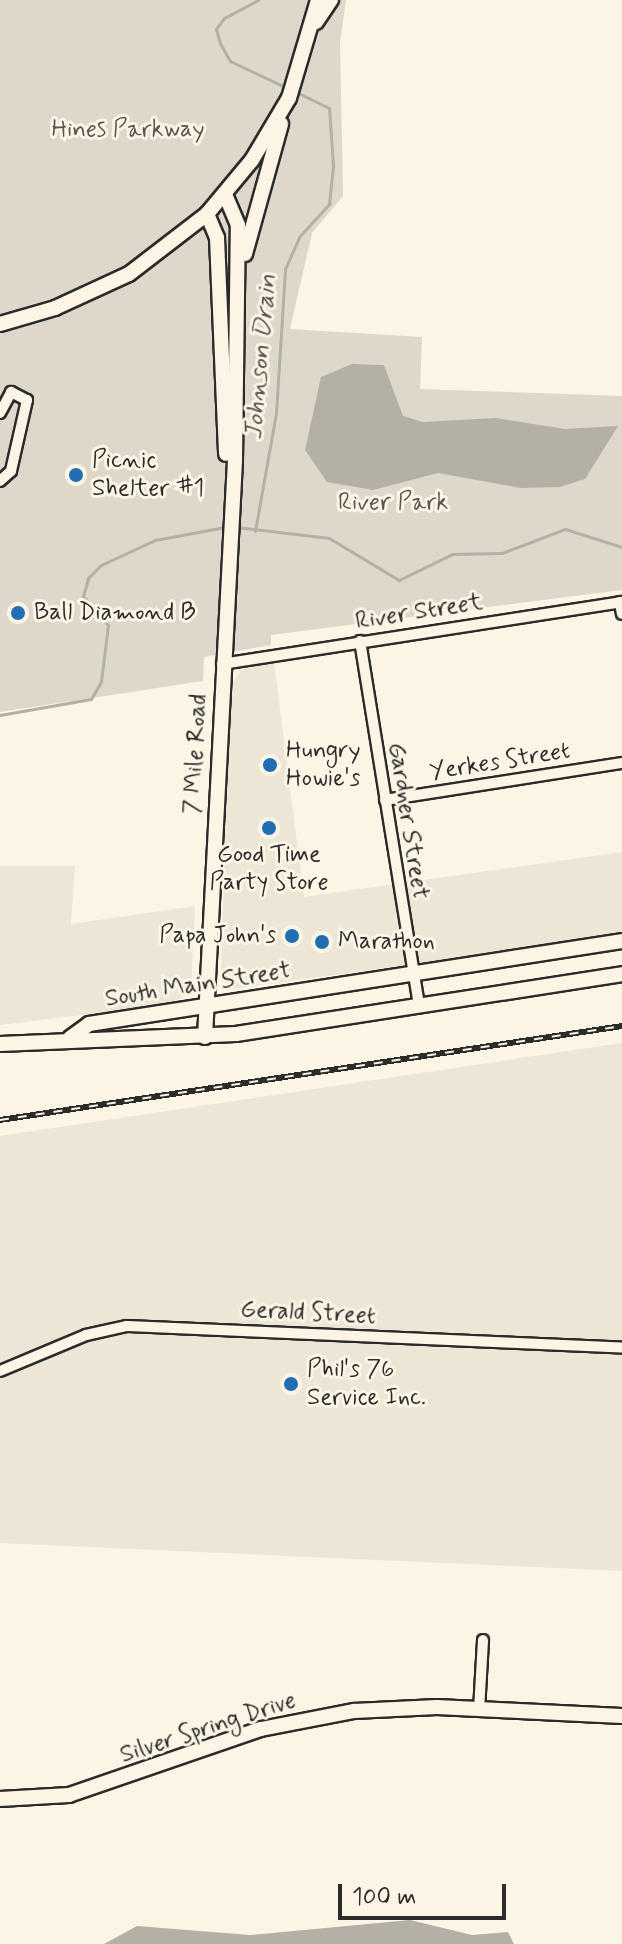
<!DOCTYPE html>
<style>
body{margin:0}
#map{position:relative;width:622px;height:1944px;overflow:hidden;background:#fcf5e5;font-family:Mynerve,sans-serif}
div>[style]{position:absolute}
.built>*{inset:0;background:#ece6d7}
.green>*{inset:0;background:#ded8ca}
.water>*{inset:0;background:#b4b0a5}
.stream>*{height:3px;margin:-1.5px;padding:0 1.5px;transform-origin:1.5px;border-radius:1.5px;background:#b4b0a5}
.roads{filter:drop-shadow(2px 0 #2b2b2b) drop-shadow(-2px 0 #2b2b2b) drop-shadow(0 2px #2b2b2b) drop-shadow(0 -2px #2b2b2b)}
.street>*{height:10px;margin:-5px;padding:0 5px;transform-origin:5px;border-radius:5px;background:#fcf5e5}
.secondary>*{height:14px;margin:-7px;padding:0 7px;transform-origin:7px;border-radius:7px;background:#fcf5e5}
.rail>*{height:6px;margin-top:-3px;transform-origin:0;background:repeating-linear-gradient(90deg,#fcf5e5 0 9px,#2b2b2b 0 18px);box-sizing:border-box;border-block:2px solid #2b2b2b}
.dots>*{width:22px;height:22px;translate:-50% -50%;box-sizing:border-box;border:4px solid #fcf5e5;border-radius:50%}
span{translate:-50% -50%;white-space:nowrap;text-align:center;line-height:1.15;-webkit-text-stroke:6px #fcf5e5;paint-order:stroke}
.park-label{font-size:24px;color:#585653}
.poi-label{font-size:24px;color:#2b2b2b}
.left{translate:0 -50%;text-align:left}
.right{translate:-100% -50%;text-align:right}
.street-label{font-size:24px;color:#2b2b2b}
.water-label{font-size:26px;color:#545350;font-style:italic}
.scale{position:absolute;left:338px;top:1884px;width:168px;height:36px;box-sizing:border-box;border:4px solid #2b2b2b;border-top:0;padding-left:10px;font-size:24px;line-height:28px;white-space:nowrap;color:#2b2b2b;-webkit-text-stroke:6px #fcf5e5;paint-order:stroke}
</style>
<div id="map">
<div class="built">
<div style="clip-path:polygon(274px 662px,304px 897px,622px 852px,622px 934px,227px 990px,221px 971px,230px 686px,241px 670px)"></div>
<div style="clip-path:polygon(0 866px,75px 866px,71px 924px,195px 906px,191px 992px,170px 1004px,0 1025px)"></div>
<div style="clip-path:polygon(622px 1043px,622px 1571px,0 1543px,0 1136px)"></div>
</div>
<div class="green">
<div style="clip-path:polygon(0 0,346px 0,340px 42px,343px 196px,312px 233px,290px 329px,422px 337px,420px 389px,622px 396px,622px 590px,271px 635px,271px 645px,204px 657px,203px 681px,0 712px)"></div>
</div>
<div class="water">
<div style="clip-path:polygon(352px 364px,384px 365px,403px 416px,423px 422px,496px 418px,565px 429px,618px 426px,585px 479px,560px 487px,521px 488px,438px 473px,373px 490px,327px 482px,305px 450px,321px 377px)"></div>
<div style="clip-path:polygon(410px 1920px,472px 1935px,508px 1932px,514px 1944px,104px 1944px,137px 1926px,250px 1935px)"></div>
</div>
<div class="stream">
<div style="left:258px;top:0;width:38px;rotate:152deg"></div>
<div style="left:224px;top:18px;width:14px;rotate:126deg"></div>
<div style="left:216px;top:29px;width:15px;rotate:74deg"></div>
<div style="left:220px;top:43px;width:21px;rotate:61deg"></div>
<div style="left:230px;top:61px;width:63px;rotate:25.3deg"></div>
<div style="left:236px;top:527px;width:94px;rotate:6.7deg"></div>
<div style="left:329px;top:538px;width:82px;rotate:31deg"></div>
<div style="left:399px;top:580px;width:59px;rotate:-26.1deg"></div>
<div style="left:452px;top:554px;width:50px;rotate:-1.1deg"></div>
<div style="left:502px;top:553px;width:67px;rotate:-20.9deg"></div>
<div style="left:565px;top:529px;width:60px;rotate:17.5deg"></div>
<div style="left:255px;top:531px;width:120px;rotate:-79.9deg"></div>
<div style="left:276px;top:413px;width:144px;rotate:-86.4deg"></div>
<div style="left:285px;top:269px;width:35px;rotate:-66deg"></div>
<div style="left:299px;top:237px;width:45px;rotate:-47.7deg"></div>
<div style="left:329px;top:204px;width:39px;rotate:-84deg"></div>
<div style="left:333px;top:165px;width:57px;rotate:-94deg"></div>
<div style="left:329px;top:108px;width:39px;rotate:-154deg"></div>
<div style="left:0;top:715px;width:92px;rotate:-10deg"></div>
<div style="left:91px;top:699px;width:20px;rotate:-60deg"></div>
<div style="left:101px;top:682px;width:57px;rotate:-83deg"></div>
<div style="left:108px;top:625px;width:38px;rotate:-131deg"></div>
<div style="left:83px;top:596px;width:19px;rotate:-74deg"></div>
<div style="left:88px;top:578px;width:18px;rotate:-45deg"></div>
<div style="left:101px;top:565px;width:60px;rotate:-24.8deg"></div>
<div style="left:155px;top:540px;width:71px;rotate:-10.5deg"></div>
</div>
<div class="roads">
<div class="street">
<div style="left:0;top:413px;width:24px;rotate:-62deg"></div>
<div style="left:11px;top:392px;width:18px;rotate:27deg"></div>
<div style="left:27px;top:400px;width:73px;rotate:102.7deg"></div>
<div style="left:11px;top:471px;width:15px;rotate:138deg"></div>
<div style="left:620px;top:602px;width:12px;rotate:81deg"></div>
<div style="left:360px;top:641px;width:371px;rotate:80.8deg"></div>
<div style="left:222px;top:664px;width:405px;rotate:-8.8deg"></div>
<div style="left:385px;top:800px;width:240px;rotate:-8.9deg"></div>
<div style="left:0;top:1371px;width:93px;rotate:-22.7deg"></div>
<div style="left:86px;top:1335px;width:42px;rotate:-12.4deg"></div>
<div style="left:127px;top:1326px;width:495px;rotate:2.5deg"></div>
<div style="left:479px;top:1710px;width:70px;rotate:-86.7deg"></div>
</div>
<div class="secondary">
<div style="left:316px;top:22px;width:27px;rotate:-56deg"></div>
<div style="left:207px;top:214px;width:26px;rotate:67deg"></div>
<div style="left:217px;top:238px;width:216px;rotate:87.6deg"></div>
<div style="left:245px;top:254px;width:135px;rotate:-74.5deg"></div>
<div style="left:0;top:324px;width:57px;rotate:-16.2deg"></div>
<div style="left:55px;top:308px;width:81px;rotate:-24.7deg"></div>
<div style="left:129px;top:274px;width:98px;rotate:-37.6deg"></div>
<div style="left:207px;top:214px;width:70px;rotate:-50.2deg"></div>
<div style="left:252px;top:160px;width:72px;rotate:-59.2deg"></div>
<div style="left:289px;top:98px;width:102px;rotate:-73.5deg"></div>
<div style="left:205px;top:1037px;width:578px;rotate:-87.02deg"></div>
<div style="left:235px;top:460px;width:235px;rotate:-89.3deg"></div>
<div style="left:238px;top:225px;width:33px;rotate:-113deg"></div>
<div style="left:70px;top:1038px;width:24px;rotate:-36deg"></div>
<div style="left:89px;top:1024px;width:539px;rotate:-8.85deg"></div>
<div style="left:0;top:1044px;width:236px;rotate:-2.4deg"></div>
<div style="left:236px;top:1034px;width:391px;rotate:-8.8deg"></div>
<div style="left:0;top:1799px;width:69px;rotate:-3.3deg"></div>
<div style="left:69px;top:1795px;width:203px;rotate:-19deg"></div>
<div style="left:261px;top:1729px;width:95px;rotate:-11deg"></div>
<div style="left:354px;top:1711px;width:83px;rotate:-2.8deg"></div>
<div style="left:437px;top:1707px;width:185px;rotate:2.8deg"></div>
</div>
</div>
<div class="rail">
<div style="left:0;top:1120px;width:629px;rotate:-8.59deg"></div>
</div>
<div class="dots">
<div style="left:76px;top:475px;background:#1f6fb2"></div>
<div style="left:18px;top:613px;background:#1f6fb2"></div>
<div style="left:270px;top:765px;background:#1f6fb2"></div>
<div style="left:269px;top:828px;background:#1f6fb2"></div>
<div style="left:292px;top:936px;background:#1f6fb2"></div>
<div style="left:322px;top:942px;background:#1f6fb2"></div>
<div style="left:291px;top:1384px;background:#1f6fb2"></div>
</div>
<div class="park-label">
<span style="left:128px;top:130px">Hines Parkway</span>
<span style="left:393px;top:503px">River Park</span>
</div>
<div class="poi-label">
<span class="left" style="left:92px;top:475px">Picnic<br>Shelter #1</span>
<span class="left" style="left:34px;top:613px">Ball Diamond B</span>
<span class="left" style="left:286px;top:765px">Hungry<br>Howie's</span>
<span style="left:269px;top:869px">Good Time<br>Party Store</span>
<span class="right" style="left:276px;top:936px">Papa John's</span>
<span class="left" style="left:338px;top:942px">Marathon</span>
<span class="left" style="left:307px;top:1384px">Phil's 76<br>Service Inc.</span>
</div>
<div class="street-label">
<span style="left:419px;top:612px;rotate:-9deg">River Street</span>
<span style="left:196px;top:754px;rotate:-87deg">7 Mile Road</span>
<span style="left:500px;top:762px;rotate:-9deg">Yerkes Street</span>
<span style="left:408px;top:821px;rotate:81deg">Gardner Street</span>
<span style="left:198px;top:985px;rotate:-9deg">South Main Street</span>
<span style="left:308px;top:1313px;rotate:3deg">Gerald Street</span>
<span style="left:208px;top:1728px;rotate:-18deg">Silver Spring Drive</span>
</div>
<div class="water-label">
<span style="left:262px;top:357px;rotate:-85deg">Johnson Drain</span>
</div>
<div class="scale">100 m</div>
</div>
